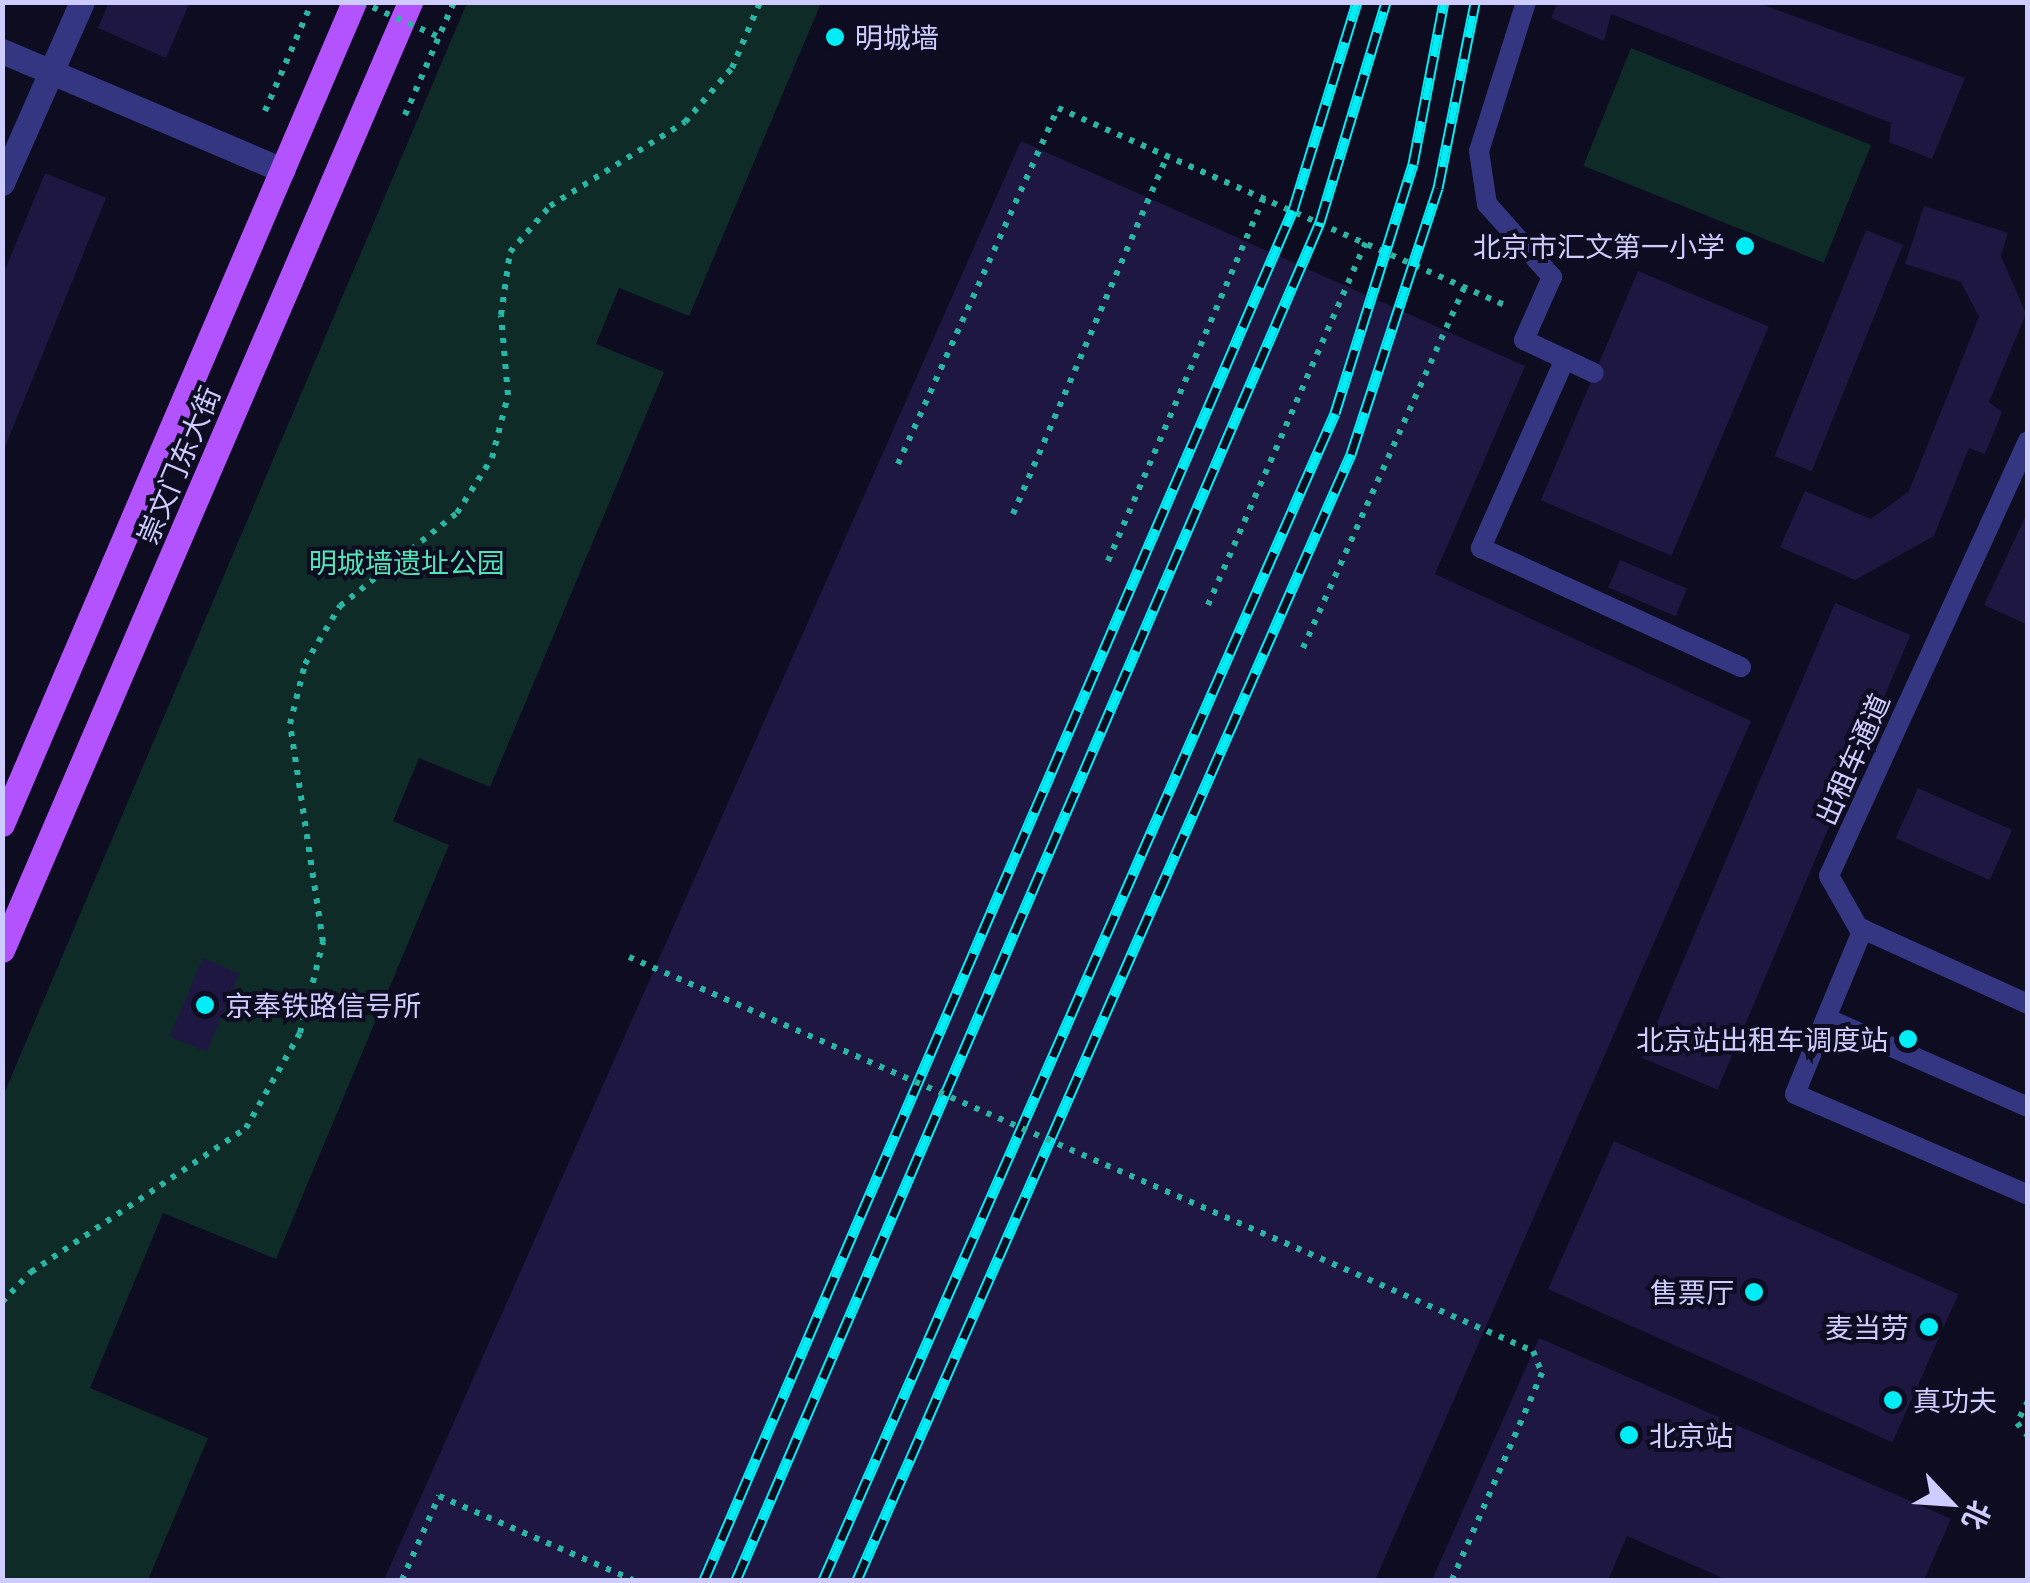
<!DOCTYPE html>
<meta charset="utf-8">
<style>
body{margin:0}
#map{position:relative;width:2030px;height:1583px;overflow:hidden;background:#0e0c21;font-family:Lato,"Noto Sans SC",sans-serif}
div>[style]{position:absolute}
.green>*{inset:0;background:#0f2b28;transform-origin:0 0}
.building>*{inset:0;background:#1d1742;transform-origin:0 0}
.path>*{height:6px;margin-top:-3px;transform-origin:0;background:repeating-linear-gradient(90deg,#28b7a5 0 5px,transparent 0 13px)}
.service>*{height:20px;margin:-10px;padding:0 10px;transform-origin:10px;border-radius:10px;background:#343682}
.minor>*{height:25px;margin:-12.5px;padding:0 12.5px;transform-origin:12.5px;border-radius:12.5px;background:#343682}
.primary>*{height:25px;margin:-12.5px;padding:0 12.5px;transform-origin:12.5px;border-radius:12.5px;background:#b352ff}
.rail>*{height:11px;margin-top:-5.5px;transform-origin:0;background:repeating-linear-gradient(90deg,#0e0c21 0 22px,#00edf6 0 44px);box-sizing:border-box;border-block:2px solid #00edf6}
.path-bridge>*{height:6px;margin-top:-3px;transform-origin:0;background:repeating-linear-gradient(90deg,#28b7a5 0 5px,transparent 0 13px)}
.dots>*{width:28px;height:28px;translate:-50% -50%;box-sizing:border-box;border:5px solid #0e0c21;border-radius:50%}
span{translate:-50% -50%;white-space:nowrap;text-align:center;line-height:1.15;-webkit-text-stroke:8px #0e0c21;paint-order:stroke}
.poi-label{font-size:28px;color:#cecbff}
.left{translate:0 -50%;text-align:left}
.right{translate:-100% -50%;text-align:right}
.street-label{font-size:28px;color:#cecbff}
.park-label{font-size:28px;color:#52e4b6}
.frame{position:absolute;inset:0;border:5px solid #cecbff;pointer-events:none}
.north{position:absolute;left:1900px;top:1453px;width:100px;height:100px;-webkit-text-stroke:8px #0e0c21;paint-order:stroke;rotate:115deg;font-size:28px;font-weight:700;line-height:40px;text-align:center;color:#cecbff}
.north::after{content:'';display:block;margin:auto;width:35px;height:45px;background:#cecbff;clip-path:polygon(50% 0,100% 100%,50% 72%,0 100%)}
</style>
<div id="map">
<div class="green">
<div style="clip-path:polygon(467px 3px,821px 3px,689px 316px,619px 288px,596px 344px,664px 372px,490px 787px,419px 758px,393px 821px,449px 845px,276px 1259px,163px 1213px,90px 1388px,208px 1438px,148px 1580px,3px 1580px,3px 1096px)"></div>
<div style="left:1631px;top:48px;width:259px;height:127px;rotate:22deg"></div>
</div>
<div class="building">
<div style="clip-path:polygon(109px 2px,190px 2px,166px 58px,98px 28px)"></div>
<div style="clip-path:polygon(1558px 2px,1755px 2px,1965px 78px,1932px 159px,1889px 142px,1891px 123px,1611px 14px,1604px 41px,1551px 18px)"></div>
<div style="clip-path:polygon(1021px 141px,1525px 366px,1435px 574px,1751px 721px,1375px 1580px,384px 1580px)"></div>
<div style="clip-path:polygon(45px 173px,106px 198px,3px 452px,2px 277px)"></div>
<div style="clip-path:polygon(1924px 206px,2008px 233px,2001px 256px,2026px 314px,1989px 402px,2002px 412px,1985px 454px,1969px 448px,1934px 536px,1855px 580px,1780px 547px,1805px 491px,1871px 519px,1909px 491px,1979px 317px,1961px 282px,1905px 264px)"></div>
<div style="left:1866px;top:230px;width:40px;height:244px;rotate:22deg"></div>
<div style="left:1638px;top:271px;width:142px;height:249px;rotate:23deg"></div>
<div style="clip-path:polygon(2028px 511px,2028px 625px,1984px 605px)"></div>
<div style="left:1620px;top:560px;width:73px;height:30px;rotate:23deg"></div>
<div style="left:1835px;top:603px;width:82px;height:494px;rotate:23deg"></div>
<div style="left:1918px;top:788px;width:103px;height:55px;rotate:24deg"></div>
<div style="left:203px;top:958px;width:40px;height:85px;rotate:23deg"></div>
<div style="left:1614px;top:1141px;width:377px;height:162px;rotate:24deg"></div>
<div style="clip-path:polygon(1539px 1338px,1951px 1519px,1924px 1580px,1727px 1580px,1627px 1536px,1608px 1580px,1432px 1580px)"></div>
</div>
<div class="path">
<div style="left:265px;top:111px;width:119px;rotate:-66.7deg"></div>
<div style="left:405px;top:115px;width:123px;rotate:-66.6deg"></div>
<div style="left:898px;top:464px;width:390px;rotate:-65.8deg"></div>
<div style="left:1058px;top:108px;width:493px;rotate:23.8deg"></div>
<div style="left:1013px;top:514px;width:390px;rotate:-66.7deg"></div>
<div style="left:1108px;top:561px;width:396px;rotate:-66.8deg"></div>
<div style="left:1208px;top:605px;width:396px;rotate:-66.5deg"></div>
<div style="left:1303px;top:648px;width:397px;rotate:-65.9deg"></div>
<div style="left:2px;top:1302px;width:42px;rotate:-46deg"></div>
<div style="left:31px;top:1272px;width:259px;rotate:-33.8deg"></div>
<div style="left:246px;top:1128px;width:109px;rotate:-60.4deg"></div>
<div style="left:300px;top:1033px;width:94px;rotate:-75.8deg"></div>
<div style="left:323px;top:942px;width:220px;rotate:-98.6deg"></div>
<div style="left:290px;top:724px;width:62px;rotate:-76deg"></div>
<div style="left:305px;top:664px;width:68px;rotate:-58.9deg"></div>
<div style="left:340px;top:606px;width:149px;rotate:-38.5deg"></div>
<div style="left:457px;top:513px;width:65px;rotate:-57.5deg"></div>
<div style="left:492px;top:458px;width:65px;rotate:-75.7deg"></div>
<div style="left:508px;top:395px;width:80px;rotate:-95deg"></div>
<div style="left:501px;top:315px;width:64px;rotate:-81.9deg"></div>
<div style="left:510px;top:252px;width:61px;rotate:-49deg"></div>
<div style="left:550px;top:206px;width:159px;rotate:-31.9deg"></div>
<div style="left:685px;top:122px;width:72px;rotate:-49deg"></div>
<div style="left:732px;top:68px;width:72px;rotate:-67deg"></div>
<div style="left:2028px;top:1401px;width:25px;rotate:117deg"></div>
<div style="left:2017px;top:1423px;width:17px;rotate:50deg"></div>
<div style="left:2px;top:1579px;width:1px;rotate:45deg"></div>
<div style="left:402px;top:1580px;width:92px;rotate:-66.2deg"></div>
<div style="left:439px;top:1496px;width:211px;rotate:23.4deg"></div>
<div style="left:1452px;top:1580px;width:226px;rotate:-66.5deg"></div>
</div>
<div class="service">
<div style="left:1526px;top:2px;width:156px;rotate:107.5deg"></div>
<div style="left:1479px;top:151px;width:54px;rotate:81.4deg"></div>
<div style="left:1487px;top:204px;width:98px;rotate:48.3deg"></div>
<div style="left:1552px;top:277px;width:69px;rotate:114deg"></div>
<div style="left:1524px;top:340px;width:77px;rotate:25.2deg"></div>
<div style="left:1565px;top:359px;width:207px;rotate:114deg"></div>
<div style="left:1481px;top:548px;width:286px;rotate:24.6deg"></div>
<div style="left:2028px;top:441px;width:478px;rotate:114.6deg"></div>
<div style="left:1829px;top:876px;width:59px;rotate:60.4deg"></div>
<div style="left:1858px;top:927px;width:187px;rotate:24.4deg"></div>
<div style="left:1863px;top:929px;width:96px;rotate:112.6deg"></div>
<div style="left:1826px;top:1018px;width:221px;rotate:23.8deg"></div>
<div style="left:1826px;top:1018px;width:82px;rotate:112.2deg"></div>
<div style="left:1795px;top:1094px;width:254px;rotate:23.4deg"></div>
</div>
<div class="minor">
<div style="left:2px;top:51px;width:305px;rotate:23deg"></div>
<div style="left:2px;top:183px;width:198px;rotate:-66.2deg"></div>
</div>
<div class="primary">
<div style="left:2px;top:824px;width:894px;rotate:-66.82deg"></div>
<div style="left:2px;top:950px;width:1032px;rotate:-66.71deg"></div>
</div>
<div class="rail">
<div style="left:704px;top:1580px;width:1491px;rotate:-66.74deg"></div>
<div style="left:1293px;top:210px;width:218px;rotate:-72.9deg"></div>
<div style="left:736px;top:1580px;width:1478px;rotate:-66.73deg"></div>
<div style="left:1320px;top:222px;width:230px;rotate:-73.3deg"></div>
<div style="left:823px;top:1580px;width:1274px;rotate:-66.31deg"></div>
<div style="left:1335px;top:413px;width:261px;rotate:-72.6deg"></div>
<div style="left:1413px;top:164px;width:165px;rotate:-79.2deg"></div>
<div style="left:857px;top:1580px;width:1230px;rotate:-66.31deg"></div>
<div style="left:1351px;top:454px;width:280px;rotate:-71.9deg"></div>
<div style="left:1438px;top:188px;width:190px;rotate:-78.7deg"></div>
</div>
<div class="path-bridge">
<div style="left:361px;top:2px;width:85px;rotate:24.2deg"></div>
<div style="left:629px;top:957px;width:986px;rotate:23.55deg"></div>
<div style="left:1533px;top:1351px;width:24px;rotate:68deg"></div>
</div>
<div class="dots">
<div style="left:835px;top:37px;background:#00edf6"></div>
<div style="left:1745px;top:246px;background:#00edf6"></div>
<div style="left:205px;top:1005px;background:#00edf6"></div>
<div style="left:1908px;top:1039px;background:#00edf6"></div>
<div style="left:1754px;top:1292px;background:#00edf6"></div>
<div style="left:1929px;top:1327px;background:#00edf6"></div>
<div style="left:1893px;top:1400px;background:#00edf6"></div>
<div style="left:1629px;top:1435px;background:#00edf6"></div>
</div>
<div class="poi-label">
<span class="left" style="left:855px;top:37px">明城墙</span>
<span class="right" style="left:1725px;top:246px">北京市汇文第一小学</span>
<span class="left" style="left:225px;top:1005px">京奉铁路信号所</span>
<span class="right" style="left:1888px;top:1039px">北京站出租车调度站</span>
<span class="right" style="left:1734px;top:1292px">售票厅</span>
<span class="right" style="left:1909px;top:1327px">麦当劳</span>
<span class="left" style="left:1913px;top:1400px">真功夫</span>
<span class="left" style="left:1649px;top:1435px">北京站</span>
</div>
<div class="street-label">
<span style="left:178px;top:465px;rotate:-67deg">崇文门东大街</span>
<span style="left:1852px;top:759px;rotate:-66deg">出租车通道</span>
</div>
<div class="park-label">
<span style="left:407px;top:562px">明城墙遗址公园</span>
</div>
<div class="frame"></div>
<div class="north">北</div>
</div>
